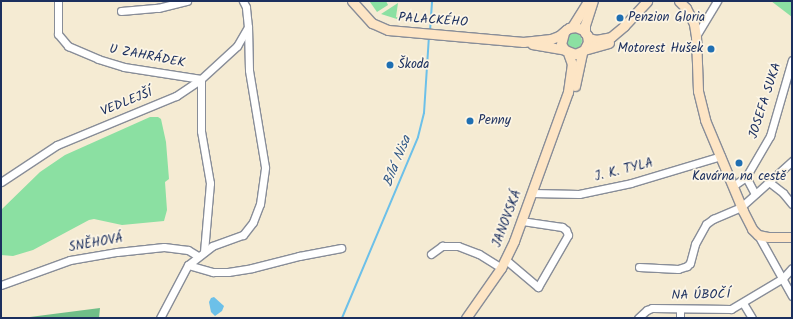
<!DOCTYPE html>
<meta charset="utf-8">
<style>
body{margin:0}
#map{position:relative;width:793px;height:319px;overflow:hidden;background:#f5ebd3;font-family:Kalam,sans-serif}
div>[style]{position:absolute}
.green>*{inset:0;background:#8be0a2}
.round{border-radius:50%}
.forest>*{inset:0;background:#70be88}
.water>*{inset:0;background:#6cc0e9}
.stream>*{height:2px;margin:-1px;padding:0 1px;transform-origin:1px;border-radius:1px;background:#6cc0e9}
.roads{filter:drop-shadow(1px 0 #888d98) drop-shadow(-1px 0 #888d98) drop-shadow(0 1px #888d98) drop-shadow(0 -1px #888d98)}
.street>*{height:7px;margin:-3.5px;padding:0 3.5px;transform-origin:3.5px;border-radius:3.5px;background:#fff}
.secondary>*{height:9px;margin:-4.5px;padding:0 4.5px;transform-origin:4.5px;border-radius:4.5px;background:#fde5c5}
.dots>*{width:11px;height:11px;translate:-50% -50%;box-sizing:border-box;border:2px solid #fcf5e5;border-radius:50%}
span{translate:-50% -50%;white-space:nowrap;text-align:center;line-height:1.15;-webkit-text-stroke:3.5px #fcf5e5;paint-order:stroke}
.poi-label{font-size:13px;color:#1b2f5e}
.left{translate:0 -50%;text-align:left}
.right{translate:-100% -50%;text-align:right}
.street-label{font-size:13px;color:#1b2f5e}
.water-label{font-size:14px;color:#335a88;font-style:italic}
.frame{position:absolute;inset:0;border:2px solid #1b2f5e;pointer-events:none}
</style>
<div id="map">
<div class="green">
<div style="clip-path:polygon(371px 1px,386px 1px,388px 5px,377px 12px,370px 2px)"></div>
<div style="clip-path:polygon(771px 1px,792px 1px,792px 17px)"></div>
<div style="clip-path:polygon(398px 3px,396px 17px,400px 18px,400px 20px,381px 14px)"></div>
<div class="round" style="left:566px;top:33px;width:16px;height:16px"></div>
<div style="clip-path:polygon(150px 117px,158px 117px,161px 119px,166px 142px,169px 179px,165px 182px,167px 210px,164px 221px,122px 225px,94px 219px,89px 220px,33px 250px,13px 256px,1px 255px,1px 210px,40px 172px,65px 155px)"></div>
</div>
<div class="forest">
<div style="clip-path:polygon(100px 308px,99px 318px,22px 318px)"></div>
</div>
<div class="water">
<div style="clip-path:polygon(214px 297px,224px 306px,222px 311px,215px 316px,211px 312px,209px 302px,211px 298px)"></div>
</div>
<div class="stream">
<div style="left:430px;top:31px;width:30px;rotate:-86deg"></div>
<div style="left:342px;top:318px;width:196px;rotate:-67.2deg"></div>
<div style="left:418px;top:137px;width:25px;rotate:-76deg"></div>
<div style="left:424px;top:113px;width:78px;rotate:-86.3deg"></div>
</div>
<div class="roads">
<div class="street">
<div style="left:58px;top:1px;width:33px;rotate:90deg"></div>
<div style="left:58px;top:34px;width:16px;rotate:50deg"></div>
<div style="left:68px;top:46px;width:33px;rotate:23deg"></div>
<div style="left:98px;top:59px;width:27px;rotate:17deg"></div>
<div style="left:124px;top:67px;width:78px;rotate:8.9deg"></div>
<div style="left:201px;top:79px;width:52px;rotate:90deg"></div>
<div style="left:201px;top:131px;width:53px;rotate:80.2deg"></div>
<div style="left:210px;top:183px;width:69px;rotate:95deg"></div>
<div style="left:121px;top:11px;width:37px;rotate:-5deg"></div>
<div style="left:158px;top:8px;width:30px;rotate:-14deg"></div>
<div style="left:696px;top:36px;width:41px;rotate:-59deg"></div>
<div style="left:746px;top:177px;width:19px;rotate:62deg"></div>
<div style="left:1px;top:182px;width:67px;rotate:-33.5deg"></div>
<div style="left:57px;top:145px;width:129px;rotate:-22.4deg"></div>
<div style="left:176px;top:96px;width:30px;rotate:-34deg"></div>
<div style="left:201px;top:79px;width:49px;rotate:-42.5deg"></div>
<div style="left:237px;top:46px;width:22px;rotate:-60deg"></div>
<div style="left:769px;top:182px;width:18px;rotate:38deg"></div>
<div style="left:783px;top:193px;width:14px;rotate:51deg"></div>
<div style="left:733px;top:186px;width:16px;rotate:-35deg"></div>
<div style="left:746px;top:177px;width:48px;rotate:-59.7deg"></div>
<div style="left:770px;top:136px;width:79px;rotate:-73.9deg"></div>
<div style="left:532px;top:193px;width:47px;rotate:1.2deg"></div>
<div style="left:579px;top:194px;width:53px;rotate:-11.9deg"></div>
<div style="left:631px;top:183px;width:94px;rotate:-16.7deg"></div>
<div style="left:758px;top:235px;width:70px;rotate:60.9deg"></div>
<div style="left:431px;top:254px;width:14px;rotate:-36deg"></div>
<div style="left:442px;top:246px;width:16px"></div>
<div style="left:458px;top:246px;width:22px;rotate:21deg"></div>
<div style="left:479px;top:254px;width:26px;rotate:32deg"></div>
<div style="left:506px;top:260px;width:42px;rotate:40.2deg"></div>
<div style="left:538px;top:287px;width:60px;rotate:-60deg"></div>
<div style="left:568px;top:235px;width:5px;rotate:-112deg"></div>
<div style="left:566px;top:230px;width:5px;rotate:-143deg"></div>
<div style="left:562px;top:227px;width:40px;rotate:-171.5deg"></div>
<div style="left:188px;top:265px;width:26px;rotate:16deg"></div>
<div style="left:213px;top:272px;width:15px"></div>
<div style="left:228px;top:272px;width:24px;rotate:-9deg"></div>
<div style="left:252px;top:268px;width:49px;rotate:-14.3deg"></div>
<div style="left:299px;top:256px;width:43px;rotate:-10.8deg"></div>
<div style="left:639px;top:267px;width:39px;rotate:3deg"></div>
<div style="left:678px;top:269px;width:9px;rotate:-18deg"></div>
<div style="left:687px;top:266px;width:4px;rotate:-45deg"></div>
<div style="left:690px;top:263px;width:20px;rotate:-75deg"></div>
<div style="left:695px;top:244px;width:23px;rotate:-61deg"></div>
<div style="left:706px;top:224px;width:9px;rotate:-36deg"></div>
<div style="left:713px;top:219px;width:30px;rotate:-23deg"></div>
<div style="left:741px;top:207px;width:69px;rotate:-42deg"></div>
<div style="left:1px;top:285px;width:73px;rotate:-19.9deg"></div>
<div style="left:70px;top:260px;width:48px;rotate:-9.7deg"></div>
<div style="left:117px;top:252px;width:47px;rotate:-6.1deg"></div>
<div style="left:164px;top:247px;width:24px;rotate:7deg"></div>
<div style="left:188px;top:250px;width:12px;rotate:31deg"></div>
<div style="left:743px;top:303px;width:17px;rotate:59deg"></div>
<div style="left:680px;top:309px;width:9px;rotate:90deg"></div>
<div style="left:160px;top:318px;width:60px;rotate:-62.2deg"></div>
<div style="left:188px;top:265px;width:31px;rotate:-38deg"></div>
<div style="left:212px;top:246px;width:33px;rotate:-20deg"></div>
<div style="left:243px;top:235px;width:16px;rotate:-52deg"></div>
<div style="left:253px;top:222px;width:19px;rotate:-69deg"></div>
<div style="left:260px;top:204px;width:37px;rotate:-82deg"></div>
<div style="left:265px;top:167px;width:98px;rotate:-99.4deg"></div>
<div style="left:249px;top:70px;width:43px;rotate:-91.3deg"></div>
<div style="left:248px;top:27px;width:20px;rotate:-96deg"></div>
<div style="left:246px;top:7px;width:7px;rotate:-117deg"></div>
<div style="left:638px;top:318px;width:12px;rotate:-42deg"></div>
<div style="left:647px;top:310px;width:5px;rotate:-22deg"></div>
<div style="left:652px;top:308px;width:79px;rotate:0.7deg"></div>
<div style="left:731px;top:309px;width:61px;rotate:-30.8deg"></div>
<div style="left:783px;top:278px;width:13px;rotate:-48deg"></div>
</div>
<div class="secondary">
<div style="left:352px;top:1px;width:30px;rotate:48deg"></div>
<div style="left:372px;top:23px;width:17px;rotate:24deg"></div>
<div style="left:388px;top:30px;width:136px;rotate:5.1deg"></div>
<div style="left:523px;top:42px;width:28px;rotate:-6deg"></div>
<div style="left:551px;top:39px;width:9px;rotate:-21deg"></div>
<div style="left:559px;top:36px;width:9px;rotate:-41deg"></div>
<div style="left:566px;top:30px;width:4px;rotate:-34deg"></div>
<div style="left:569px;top:28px;width:7px;rotate:-8deg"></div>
<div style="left:576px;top:27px;width:8px;rotate:23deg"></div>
<div style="left:583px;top:30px;width:6px;rotate:51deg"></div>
<div style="left:587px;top:35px;width:7px;rotate:82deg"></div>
<div style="left:588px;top:42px;width:9px;rotate:117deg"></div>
<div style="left:584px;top:50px;width:10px;rotate:156deg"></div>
<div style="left:575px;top:54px;width:11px;rotate:-158deg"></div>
<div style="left:565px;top:50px;width:7px;rotate:-124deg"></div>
<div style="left:561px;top:44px;width:11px;rotate:-75deg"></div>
<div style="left:679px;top:1px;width:10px;rotate:45deg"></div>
<div style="left:686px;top:8px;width:18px;rotate:63deg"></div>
<div style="left:694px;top:24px;width:12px;rotate:81deg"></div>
<div style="left:696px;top:36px;width:55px;rotate:87.9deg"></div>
<div style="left:698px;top:91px;width:30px;rotate:76deg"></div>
<div style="left:705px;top:120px;width:99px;rotate:67.3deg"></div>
<div style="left:743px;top:211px;width:20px;rotate:63deg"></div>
<div style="left:752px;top:229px;width:8px;rotate:45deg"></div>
<div style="left:758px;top:235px;width:10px;rotate:11deg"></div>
<div style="left:768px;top:237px;width:24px"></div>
<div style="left:572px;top:27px;width:31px;rotate:-58deg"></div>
<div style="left:585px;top:33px;width:8px;rotate:-90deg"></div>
<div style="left:585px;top:25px;width:25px;rotate:-72deg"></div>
<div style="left:587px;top:35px;width:4px;rotate:56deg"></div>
<div style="left:589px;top:38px;width:7px;rotate:16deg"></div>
<div style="left:596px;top:40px;width:15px;rotate:-11deg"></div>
<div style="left:611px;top:37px;width:17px;rotate:-40deg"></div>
<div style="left:624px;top:26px;width:34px;rotate:-47deg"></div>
<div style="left:532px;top:44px;width:34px;rotate:10deg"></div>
<div style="left:584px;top:50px;width:26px;rotate:-16deg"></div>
<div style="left:575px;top:86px;width:35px;rotate:-78deg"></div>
<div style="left:466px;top:318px;width:61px;rotate:-55deg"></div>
<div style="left:501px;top:268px;width:30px;rotate:-64deg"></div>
<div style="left:514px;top:241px;width:158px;rotate:-70.1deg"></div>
<div style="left:568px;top:92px;width:28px;rotate:-82deg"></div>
<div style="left:572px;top:64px;width:12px;rotate:-110deg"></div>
</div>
</div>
<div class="dots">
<div style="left:620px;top:18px;background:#1f6fb2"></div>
<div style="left:711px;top:49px;background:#1f6fb2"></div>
<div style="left:390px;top:65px;background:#1f6fb2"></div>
<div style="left:470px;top:121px;background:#1f6fb2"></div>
<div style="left:739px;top:163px;background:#1f6fb2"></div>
</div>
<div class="poi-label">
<span class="left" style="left:628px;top:18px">Penzion Gloria</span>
<span class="right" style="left:703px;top:49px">Motorest Hušek</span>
<span class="left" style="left:398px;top:65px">Škoda</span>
<span class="left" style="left:478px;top:121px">Penny</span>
<span style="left:739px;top:177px">Kavárna na cestě</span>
</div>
<div class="street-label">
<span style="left:433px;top:21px;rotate:4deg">PALACKÉHO</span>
<span style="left:147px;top:57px;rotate:11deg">U ZAHRÁDEK</span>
<span style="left:766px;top:101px;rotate:-72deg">JOSEFA SUKA</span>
<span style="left:127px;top:103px;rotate:-22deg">VEDLEJŠÍ</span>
<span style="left:624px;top:171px;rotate:-14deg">J. K. TYLA</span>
<span style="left:508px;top:219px;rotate:-69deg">JANOVSKÁ</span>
<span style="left:96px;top:244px;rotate:-10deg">SNĚHOVÁ</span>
<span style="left:701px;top:296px;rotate:-1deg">NA ÚBOČÍ</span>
</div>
<div class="water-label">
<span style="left:397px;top:161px;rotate:-68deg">Bílá Nisa</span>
</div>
<div class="frame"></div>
</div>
